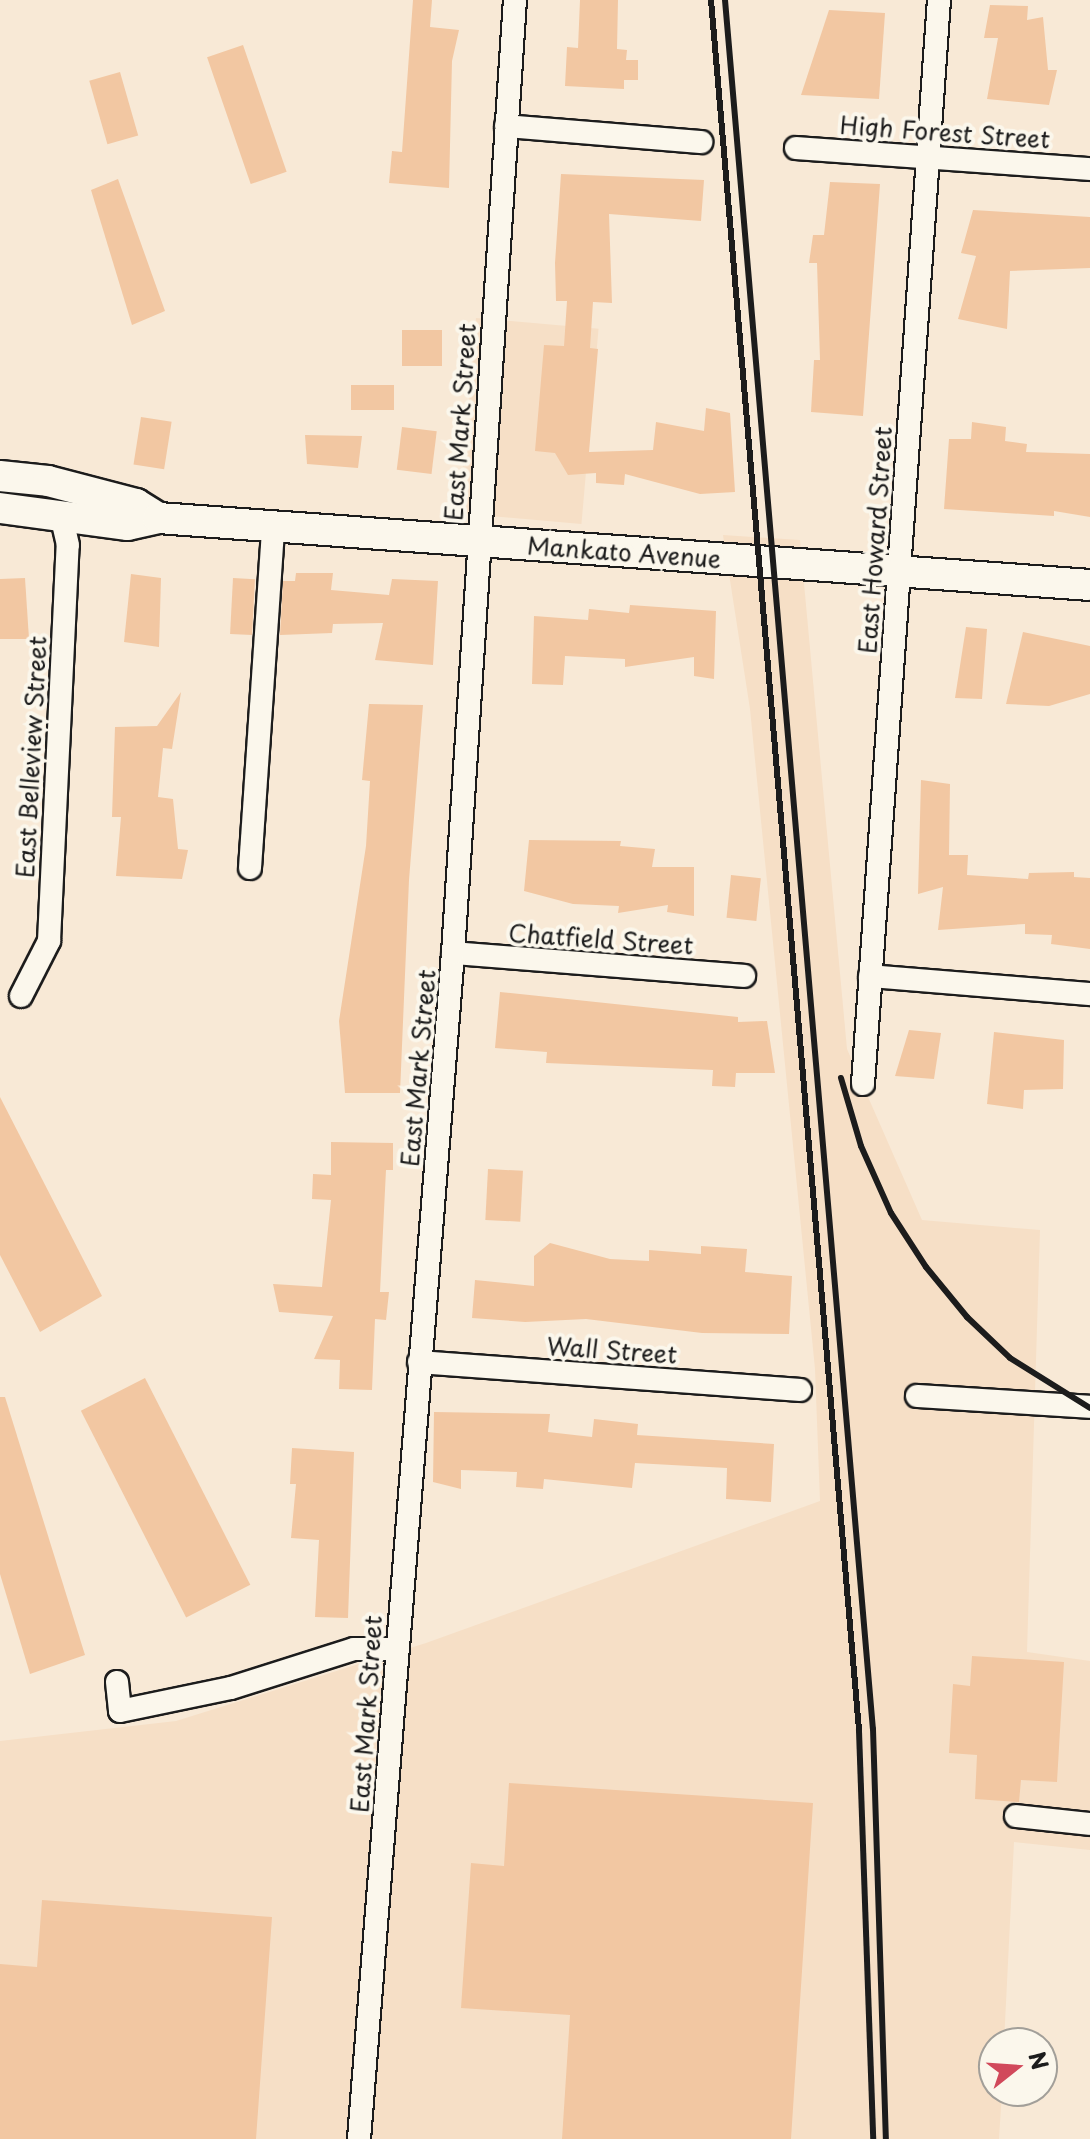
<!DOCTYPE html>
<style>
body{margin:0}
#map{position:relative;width:1090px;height:2139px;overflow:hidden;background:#f8e9d6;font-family:"Playpen Sans",sans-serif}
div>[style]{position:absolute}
.built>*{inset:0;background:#f6dfc6;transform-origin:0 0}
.building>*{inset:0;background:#f2c7a2;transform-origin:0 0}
.roads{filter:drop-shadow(2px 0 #1c1c1c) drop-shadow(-2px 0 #1c1c1c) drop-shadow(0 2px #1c1c1c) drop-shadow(0 -2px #1c1c1c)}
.street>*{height:22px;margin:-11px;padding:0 11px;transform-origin:11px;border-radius:11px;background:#fbf7ec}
.secondary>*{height:30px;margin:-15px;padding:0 15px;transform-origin:15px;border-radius:15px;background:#fbf7ec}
.rail>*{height:6px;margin:-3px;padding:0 3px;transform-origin:3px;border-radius:3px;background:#1c1c1c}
span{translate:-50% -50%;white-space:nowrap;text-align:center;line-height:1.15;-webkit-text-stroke:8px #fbf7ec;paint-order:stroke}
.street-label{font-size:24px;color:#1c1c1c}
.north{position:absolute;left:978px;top:2027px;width:80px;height:80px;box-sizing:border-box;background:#fbf7ec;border:2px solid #a29f99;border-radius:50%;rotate:73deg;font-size:22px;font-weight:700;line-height:32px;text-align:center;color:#1c1c1c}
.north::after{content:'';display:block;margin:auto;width:28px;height:36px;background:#d1495b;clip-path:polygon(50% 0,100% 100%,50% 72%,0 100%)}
</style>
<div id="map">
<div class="built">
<div style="left:476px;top:318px;width:123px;height:196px;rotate:5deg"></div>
<div style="clip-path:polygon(723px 535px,800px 540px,847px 1049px,922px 1220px,1040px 1230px,1027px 1652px,1090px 1661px,1090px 1850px,1014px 1842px,1004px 2043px,994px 2043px,994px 2091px,1002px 2091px,999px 2139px,0 2139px,0 1741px,176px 1721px,426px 1643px,820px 1501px,815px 1369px,750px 709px)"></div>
</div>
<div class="building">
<div style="clip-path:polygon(413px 0,432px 0,430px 27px,459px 30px,452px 61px,449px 188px,389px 183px,392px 151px,402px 152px)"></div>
<div style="clip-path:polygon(580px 0,618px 0,617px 49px,627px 50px,626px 60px,638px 60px,638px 80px,624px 80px,624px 89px,565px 86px,567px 47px,578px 48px)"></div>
<div style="clip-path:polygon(990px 5px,1028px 6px,1027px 20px,1043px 17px,1048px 70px,1057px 70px,1049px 105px,987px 99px,998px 38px,984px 38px)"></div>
<div style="clip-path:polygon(829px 10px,885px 13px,879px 99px,801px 95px)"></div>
<div style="left:243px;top:45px;width:134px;height:38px;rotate:71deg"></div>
<div style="left:120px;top:72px;width:66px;height:32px;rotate:74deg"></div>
<div style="clip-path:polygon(561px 174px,704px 180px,701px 221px,609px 214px,612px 303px,593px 302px,590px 348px,598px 349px,589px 452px,653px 450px,656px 422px,704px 431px,706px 408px,730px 413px,735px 492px,700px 494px,625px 474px,624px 485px,596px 483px,596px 473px,568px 475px,555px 453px,535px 451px,544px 345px,564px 346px,567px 301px,556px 301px,555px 263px)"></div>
<div style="clip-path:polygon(118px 179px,165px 311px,132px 325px,91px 190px)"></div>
<div style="clip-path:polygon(830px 182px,880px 184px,863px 416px,811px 412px,814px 360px,820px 360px,817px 263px,809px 263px,813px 235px,824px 235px)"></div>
<div style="clip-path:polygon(973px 210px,1090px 217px,1090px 268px,1010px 271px,1007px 329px,958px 319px,976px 256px,961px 253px)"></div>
<div style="left:402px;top:330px;width:40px;height:36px"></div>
<div style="left:351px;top:385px;width:43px;height:25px"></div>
<div style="left:141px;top:417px;width:31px;height:48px;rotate:9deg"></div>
<div style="clip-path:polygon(972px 422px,1006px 427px,1005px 441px,1027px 444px,1026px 452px,1090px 454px,1090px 517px,1054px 511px,1054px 516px,944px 509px,949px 439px,971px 439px)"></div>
<div style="left:402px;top:427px;width:35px;height:43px;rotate:7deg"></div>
<div style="clip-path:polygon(305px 435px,362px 436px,358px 468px,307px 464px)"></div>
<div style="clip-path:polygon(296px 573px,333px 573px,331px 590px,389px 595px,392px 579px,438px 581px,433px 665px,375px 660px,383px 623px,333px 624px,332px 633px,280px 635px,283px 581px,295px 581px)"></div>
<div style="clip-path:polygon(131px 574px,161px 578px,159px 647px,124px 642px)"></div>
<div style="clip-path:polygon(25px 578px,29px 639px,0 639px,0 579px)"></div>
<div style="left:233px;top:578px;width:22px;height:56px;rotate:3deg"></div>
<div style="clip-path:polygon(630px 605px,716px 611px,714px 679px,694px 676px,694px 657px,625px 667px,625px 659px,565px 656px,563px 685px,532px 684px,534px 616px,588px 620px,589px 609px,629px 613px)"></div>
<div style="clip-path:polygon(966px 627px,987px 629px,982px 699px,955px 698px)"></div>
<div style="clip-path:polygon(1023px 632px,1090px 646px,1090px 694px,1049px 706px,1006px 704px)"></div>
<div style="clip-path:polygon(181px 692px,172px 749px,163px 748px,158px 797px,173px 799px,178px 849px,188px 850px,182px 879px,116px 876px,121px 817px,112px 817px,115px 727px,157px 726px)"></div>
<div style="clip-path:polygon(369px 704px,423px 705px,409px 880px,400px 1093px,345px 1093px,339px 1021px,366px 846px,370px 781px,362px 780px)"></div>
<div style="clip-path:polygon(921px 780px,950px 784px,949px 855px,968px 855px,967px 875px,1028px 879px,1029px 873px,1074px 872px,1074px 877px,1090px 878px,1090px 949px,1051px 944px,1052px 935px,1025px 934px,1025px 924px,938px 930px,943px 887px,918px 894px)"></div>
<div style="clip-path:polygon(529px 840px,621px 841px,620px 846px,655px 849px,652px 867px,694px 867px,694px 916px,667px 912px,668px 905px,618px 913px,619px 906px,573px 904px,524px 891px)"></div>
<div style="left:731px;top:875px;width:30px;height:43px;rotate:6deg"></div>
<div style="clip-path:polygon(500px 992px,738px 1017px,738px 1022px,767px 1021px,775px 1073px,736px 1073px,735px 1087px,712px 1086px,713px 1070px,546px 1063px,547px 1052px,495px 1048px)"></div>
<div style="clip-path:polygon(909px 1030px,941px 1033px,934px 1079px,895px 1076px)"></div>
<div style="clip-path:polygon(994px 1032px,1064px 1040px,1063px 1089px,1024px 1090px,1023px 1109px,987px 1104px)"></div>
<div style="clip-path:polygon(0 1097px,102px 1296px,40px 1332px,0 1255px)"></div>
<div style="clip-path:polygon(331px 1142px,393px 1143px,393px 1170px,386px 1170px,380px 1292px,389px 1292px,386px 1320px,375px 1319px,372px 1390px,339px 1389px,340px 1360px,314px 1359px,333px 1316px,279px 1312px,273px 1284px,322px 1287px,331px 1200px,312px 1199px,313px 1174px,331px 1175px)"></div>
<div style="left:488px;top:1169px;width:35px;height:51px;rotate:3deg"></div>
<div style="clip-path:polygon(550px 1243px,610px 1259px,649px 1261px,649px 1250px,701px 1254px,701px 1246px,747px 1249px,745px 1272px,792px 1276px,789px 1334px,702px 1333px,586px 1319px,525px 1322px,472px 1318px,475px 1280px,534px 1286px,534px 1256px)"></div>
<div style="left:145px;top:1378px;width:232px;height:72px;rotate:63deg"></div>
<div style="clip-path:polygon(0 1397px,5px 1397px,85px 1655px,30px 1674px,0 1574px)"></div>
<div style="clip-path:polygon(434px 1412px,550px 1414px,548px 1432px,592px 1437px,594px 1419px,638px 1424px,637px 1435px,774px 1444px,771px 1502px,726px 1499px,727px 1468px,635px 1463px,632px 1488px,544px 1479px,543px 1489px,516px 1487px,517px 1472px,461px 1470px,461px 1489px,433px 1482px)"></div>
<div style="clip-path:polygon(292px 1448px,354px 1452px,348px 1618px,315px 1617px,319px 1540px,291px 1538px,296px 1484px,290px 1484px)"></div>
<div style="clip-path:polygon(972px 1656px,1064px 1662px,1057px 1782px,1021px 1780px,1019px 1802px,975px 1799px,977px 1755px,949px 1753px,953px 1684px,970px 1686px)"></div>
<div style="clip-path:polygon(509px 1783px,813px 1803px,791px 2139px,562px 2139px,570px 2015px,461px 2008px,471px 1863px,504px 1866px)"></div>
<div style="clip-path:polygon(42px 1900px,272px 1917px,256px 2139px,0 2139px,0 1964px,37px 1967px)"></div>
</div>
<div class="roads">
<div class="street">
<div style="left:506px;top:126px;width:196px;rotate:4.7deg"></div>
<div style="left:796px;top:148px;width:295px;rotate:4.1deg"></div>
<div style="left:250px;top:868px;width:342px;rotate:-86.1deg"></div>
<div style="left:453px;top:953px;width:292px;rotate:4.5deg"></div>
<div style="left:870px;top:976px;width:221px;rotate:4.7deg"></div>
<div style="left:21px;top:996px;width:62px;rotate:-63deg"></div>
<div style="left:49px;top:941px;width:396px;rotate:-87.3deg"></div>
<div style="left:68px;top:545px;width:31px;rotate:-103deg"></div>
<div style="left:863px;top:1084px;width:1087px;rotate:-85.99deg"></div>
<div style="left:419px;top:1362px;width:382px;rotate:4.2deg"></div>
<div style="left:917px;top:1396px;width:173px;rotate:3.6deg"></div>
<div style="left:117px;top:1682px;width:29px;rotate:84deg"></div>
<div style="left:120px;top:1711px;width:113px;rotate:-11.7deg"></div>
<div style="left:231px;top:1688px;width:129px;rotate:-17.6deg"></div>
<div style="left:354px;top:1649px;width:43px"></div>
<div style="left:1016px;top:1816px;width:74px;rotate:6.2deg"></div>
<div style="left:359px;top:2139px;width:1190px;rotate:-85.47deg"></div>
<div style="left:453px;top:953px;width:955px;rotate:-86.28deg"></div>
</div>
<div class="secondary">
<div style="left:0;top:476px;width:48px;rotate:5.9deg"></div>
<div style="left:48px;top:481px;width:91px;rotate:14.6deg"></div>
<div style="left:136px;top:504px;width:26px;rotate:32deg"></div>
<div style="left:0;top:508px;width:129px;rotate:7.6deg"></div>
<div style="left:128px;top:525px;width:31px;rotate:-13deg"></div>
<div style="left:158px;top:518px;width:934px;rotate:4.11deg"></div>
</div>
</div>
<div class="rail">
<div style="left:711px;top:0;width:1737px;rotate:85.11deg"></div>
<div style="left:859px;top:1731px;width:408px;rotate:88deg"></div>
<div style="left:725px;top:0;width:1735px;rotate:85.11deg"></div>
<div style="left:873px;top:1729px;width:410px;rotate:88.2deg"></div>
<div style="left:841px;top:1078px;width:71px;rotate:73.6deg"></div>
<div style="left:861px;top:1146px;width:73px;rotate:65.9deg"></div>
<div style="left:891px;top:1213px;width:64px;rotate:57.1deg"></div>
<div style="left:926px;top:1267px;width:65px;rotate:50.6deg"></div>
<div style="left:967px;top:1317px;width:59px;rotate:43.6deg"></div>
<div style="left:1010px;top:1358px;width:94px;rotate:32deg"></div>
</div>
<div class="street-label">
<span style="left:945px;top:132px;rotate:4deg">High Forest Street</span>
<span style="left:460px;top:422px;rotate:-86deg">East Mark Street</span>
<span style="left:875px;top:540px;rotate:-86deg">East Howard Street</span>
<span style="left:624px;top:552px;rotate:4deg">Mankato Avenue</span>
<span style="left:31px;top:757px;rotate:-87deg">East Belleview Street</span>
<span style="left:601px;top:939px;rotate:4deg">Chatfield Street</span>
<span style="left:418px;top:1068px;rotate:-85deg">East Mark Street</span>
<span style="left:612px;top:1350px;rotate:4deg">Wall Street</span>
<span style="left:366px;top:1714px;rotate:-86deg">East Mark Street</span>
</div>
<div class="north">N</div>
</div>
